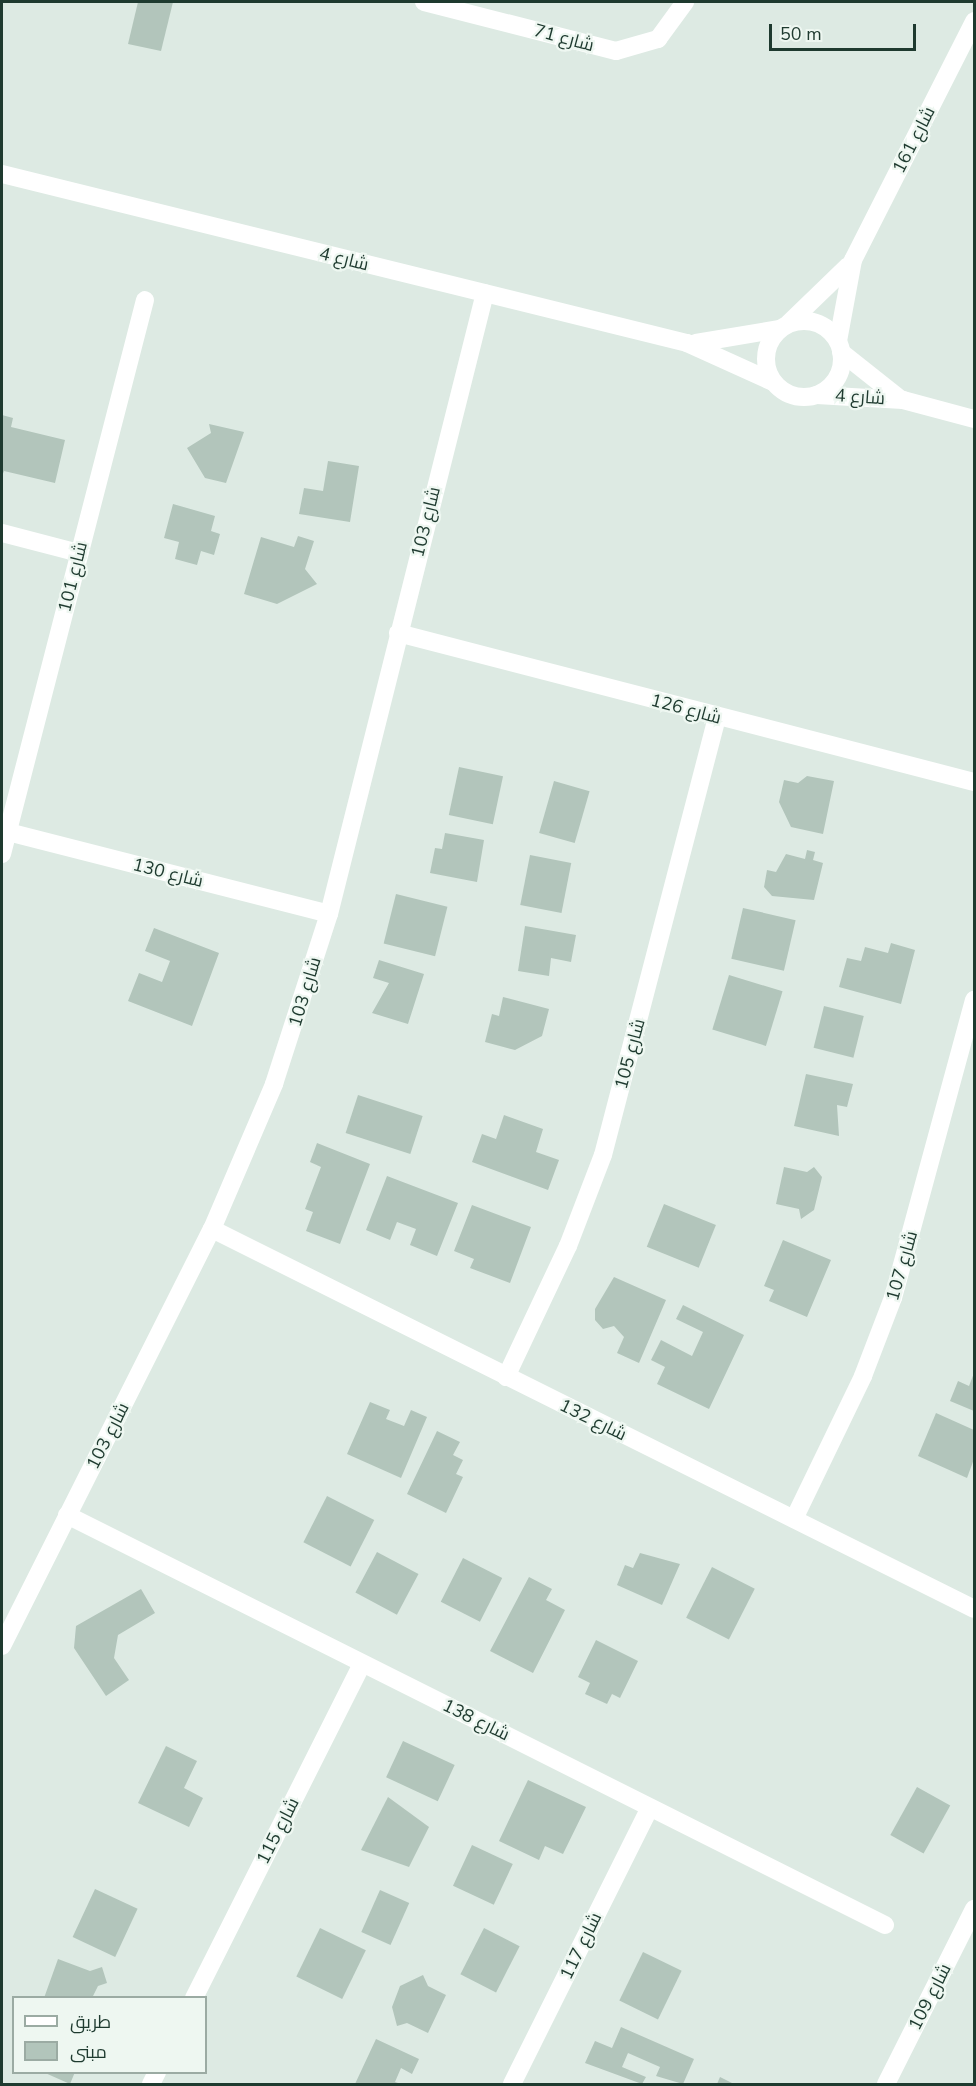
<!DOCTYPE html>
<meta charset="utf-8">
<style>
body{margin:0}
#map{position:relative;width:976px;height:2086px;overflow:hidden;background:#ddeae3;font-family:"Nunito Sans",Cairo,sans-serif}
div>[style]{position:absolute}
.building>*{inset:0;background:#b2c5bb;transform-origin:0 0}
.street>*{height:18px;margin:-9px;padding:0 9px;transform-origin:9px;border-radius:9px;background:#fff}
.street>.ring{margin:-9px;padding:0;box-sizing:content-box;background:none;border:18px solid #fff;border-radius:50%}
span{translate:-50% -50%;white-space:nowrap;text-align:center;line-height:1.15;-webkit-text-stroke:4.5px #eef7f1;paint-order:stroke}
.street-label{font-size:18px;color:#1e3a2f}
.frame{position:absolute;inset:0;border:3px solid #1e3a2f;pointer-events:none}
.legend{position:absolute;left:12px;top:1996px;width:195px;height:78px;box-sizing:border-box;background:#eef7f1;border:2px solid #9baba3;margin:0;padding:8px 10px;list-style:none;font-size:18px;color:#1e3a2f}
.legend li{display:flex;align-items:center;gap:12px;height:30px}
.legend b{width:30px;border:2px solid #9baba3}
.scale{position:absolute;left:769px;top:24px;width:147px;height:27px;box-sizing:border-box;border:3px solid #1e3a2f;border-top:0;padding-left:8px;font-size:18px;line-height:21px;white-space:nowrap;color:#1e3a2f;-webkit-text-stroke:4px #eef7f1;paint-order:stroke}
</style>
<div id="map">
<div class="building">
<div style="clip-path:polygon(138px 2px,173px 2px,161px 51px,128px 44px)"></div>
<div style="clip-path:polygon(2px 415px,13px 418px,11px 427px,65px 440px,55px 483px,4px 471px,2px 476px)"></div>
<div style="clip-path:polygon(209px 424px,244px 432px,226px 483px,205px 478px,187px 448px,211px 433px)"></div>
<div style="clip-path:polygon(328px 461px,359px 466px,350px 522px,299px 514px,304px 488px,323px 491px)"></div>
<div style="clip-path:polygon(173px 504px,215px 516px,211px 531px,220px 534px,214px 555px,201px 551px,197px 565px,175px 559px,179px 542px,164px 538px)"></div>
<div style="clip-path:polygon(298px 536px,314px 541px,305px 569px,317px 584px,277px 604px,244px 594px,261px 537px,294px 547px)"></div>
<div style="left:459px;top:767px;width:45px;height:49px;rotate:12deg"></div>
<div style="clip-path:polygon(807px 776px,834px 781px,823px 834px,791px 827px,779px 802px,784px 780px,798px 783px)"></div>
<div style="left:554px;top:781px;width:37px;height:54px;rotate:16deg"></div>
<div style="clip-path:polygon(445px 833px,484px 840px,477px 882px,430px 873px,435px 848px,442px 849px)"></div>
<div style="clip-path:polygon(807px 850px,815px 852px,813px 860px,823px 863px,814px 900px,772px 896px,764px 887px,767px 870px,776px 872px,786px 854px,805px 859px)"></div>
<div style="left:530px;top:855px;width:42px;height:51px;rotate:11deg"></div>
<div style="left:396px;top:894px;width:53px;height:51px;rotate:14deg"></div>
<div style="left:743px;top:908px;width:54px;height:52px;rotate:13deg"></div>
<div style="clip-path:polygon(525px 926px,576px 935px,571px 962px,551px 958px,549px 976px,518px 971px)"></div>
<div style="clip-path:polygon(154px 928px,219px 953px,192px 1026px,128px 1001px,139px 973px,162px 982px,170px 961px,145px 951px)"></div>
<div style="clip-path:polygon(891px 943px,915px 950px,901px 1004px,839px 987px,847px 958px,861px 961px,865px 947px,888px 953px)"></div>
<div style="clip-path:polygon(379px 960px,424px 974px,408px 1024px,372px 1013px,389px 983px,373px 978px)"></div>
<div style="left:729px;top:975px;width:56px;height:57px;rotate:17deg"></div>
<div style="clip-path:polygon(503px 997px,549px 1009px,542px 1036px,515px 1050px,485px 1042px,492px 1014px,499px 1016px)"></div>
<div style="left:824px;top:1006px;width:41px;height:43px;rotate:14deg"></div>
<div style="clip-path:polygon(806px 1074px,853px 1084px,847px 1107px,837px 1105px,839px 1136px,794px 1126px)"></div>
<div style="left:358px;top:1095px;width:68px;height:40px;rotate:18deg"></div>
<div style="clip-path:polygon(504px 1115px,543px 1129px,536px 1152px,559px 1160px,548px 1190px,472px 1162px,482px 1134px,496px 1139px)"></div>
<div style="clip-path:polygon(317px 1143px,370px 1164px,340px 1244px,306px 1231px,313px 1212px,305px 1209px,321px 1167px,310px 1162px)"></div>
<div style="clip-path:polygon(784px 1167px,807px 1172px,814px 1167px,822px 1177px,814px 1210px,801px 1219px,799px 1209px,776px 1204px)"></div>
<div style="clip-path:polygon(387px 1176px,458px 1203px,437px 1256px,410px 1245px,416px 1229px,397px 1222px,390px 1240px,366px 1230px)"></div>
<div style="left:664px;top:1204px;width:56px;height:46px;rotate:22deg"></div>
<div style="clip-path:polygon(472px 1205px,531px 1227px,510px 1283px,470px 1268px,474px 1259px,454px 1251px)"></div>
<div style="clip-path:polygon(783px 1240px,831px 1260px,807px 1317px,769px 1301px,774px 1290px,764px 1286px)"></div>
<div style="clip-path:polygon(614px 1277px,666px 1300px,639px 1363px,617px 1353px,624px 1337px,614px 1326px,603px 1329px,595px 1320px,595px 1309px)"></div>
<div style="clip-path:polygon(683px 1305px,744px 1335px,709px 1409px,657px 1384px,665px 1367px,651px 1360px,661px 1340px,692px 1356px,703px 1332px,676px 1319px)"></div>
<div style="clip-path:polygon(974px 1373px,974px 1411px,950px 1401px,958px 1381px,969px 1386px)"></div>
<div style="clip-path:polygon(370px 1402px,390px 1410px,386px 1419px,404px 1426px,411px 1410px,427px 1417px,401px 1478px,347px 1454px)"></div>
<div style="clip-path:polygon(936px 1413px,974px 1430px,974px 1459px,967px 1478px,918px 1456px)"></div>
<div style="clip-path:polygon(437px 1431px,460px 1442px,453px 1455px,463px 1460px,456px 1474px,463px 1477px,446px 1513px,407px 1494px)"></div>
<div style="left:327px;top:1496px;width:53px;height:52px;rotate:27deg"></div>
<div style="left:377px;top:1552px;width:47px;height:46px;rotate:28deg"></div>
<div style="clip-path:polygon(640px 1553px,680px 1564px,662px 1605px,617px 1585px,625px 1565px,633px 1568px)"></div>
<div style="left:463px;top:1558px;width:44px;height:49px;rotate:27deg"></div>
<div style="left:712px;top:1567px;width:48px;height:57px;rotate:27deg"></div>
<div style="clip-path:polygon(529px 1577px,552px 1589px,546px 1600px,565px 1610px,533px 1673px,490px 1651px)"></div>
<div style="clip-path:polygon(141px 1589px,155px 1613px,118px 1635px,114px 1658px,129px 1680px,106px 1696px,74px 1648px,76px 1626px)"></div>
<div style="clip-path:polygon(596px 1640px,638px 1661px,620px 1698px,612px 1694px,607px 1704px,585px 1694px,590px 1683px,578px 1677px)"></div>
<div style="left:403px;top:1741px;width:57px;height:40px;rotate:25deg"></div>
<div style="clip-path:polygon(166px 1746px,197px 1761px,184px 1788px,203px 1798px,189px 1827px,138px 1803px)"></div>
<div style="clip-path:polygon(528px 1780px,586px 1807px,563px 1854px,545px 1846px,539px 1860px,499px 1841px)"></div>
<div style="left:917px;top:1787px;width:38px;height:55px;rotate:29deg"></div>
<div style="clip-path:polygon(388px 1797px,429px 1827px,409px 1867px,361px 1850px)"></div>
<div style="left:472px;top:1845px;width:45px;height:45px;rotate:25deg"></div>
<div style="left:95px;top:1889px;width:47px;height:53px;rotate:25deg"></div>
<div style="left:380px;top:1890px;width:32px;height:46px;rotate:24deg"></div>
<div style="left:320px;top:1928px;width:51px;height:54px;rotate:26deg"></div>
<div style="left:484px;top:1928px;width:40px;height:52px;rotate:27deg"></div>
<div style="left:643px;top:1952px;width:43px;height:54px;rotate:26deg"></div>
<div style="clip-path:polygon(58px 1959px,90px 1971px,102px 1967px,107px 1983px,98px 1986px,92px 1998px,44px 1998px)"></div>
<div style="clip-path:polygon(423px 1975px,428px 1986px,446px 1995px,428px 2033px,407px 2023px,397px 2026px,392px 2007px,400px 1986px)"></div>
<div style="clip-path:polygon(621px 2027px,694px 2059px,683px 2084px,656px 2076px,660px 2067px,628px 2053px,622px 2067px,646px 2077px,642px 2084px,585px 2063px,595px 2041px,612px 2048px)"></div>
<div style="clip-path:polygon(376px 2039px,419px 2059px,412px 2074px,401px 2068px,395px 2082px,401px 2084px,355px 2084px)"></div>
<div style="clip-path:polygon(43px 2072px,75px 2072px,70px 2084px)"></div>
<div style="clip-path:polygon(720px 2077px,734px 2084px,717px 2084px)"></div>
</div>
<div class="street">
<div style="left:424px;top:2px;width:198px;rotate:14.3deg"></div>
<div style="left:616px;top:51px;width:44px;rotate:-15.9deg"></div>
<div style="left:658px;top:39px;width:46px;rotate:-53.9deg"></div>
<div style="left:2px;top:174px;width:706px;rotate:13.86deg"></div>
<div style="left:687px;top:343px;width:94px;rotate:24.4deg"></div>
<div class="ring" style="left:766px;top:321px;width:58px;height:58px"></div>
<div style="left:789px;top:323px;width:82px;rotate:-44deg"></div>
<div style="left:838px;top:341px;width:82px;rotate:-79.5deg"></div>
<div style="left:853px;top:260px;width:268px;rotate:-63.1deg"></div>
<div style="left:696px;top:343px;width:85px;rotate:-9.5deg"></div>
<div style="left:841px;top:352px;width:74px;rotate:38.4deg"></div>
<div style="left:817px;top:395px;width:86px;rotate:3.3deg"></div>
<div style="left:903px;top:400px;width:73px;rotate:15deg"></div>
<div style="left:2px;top:533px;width:80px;rotate:14.6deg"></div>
<div style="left:398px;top:633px;width:595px;rotate:14.5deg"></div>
<div style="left:8px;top:832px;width:331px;rotate:14.3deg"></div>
<div style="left:2px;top:854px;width:572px;rotate:-75.53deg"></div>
<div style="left:212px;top:1229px;width:851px;rotate:26.5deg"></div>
<div style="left:506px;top:1377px;width:145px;rotate:-64.7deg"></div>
<div style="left:568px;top:1246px;width:97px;rotate:-69deg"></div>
<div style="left:603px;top:1155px;width:453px;rotate:-75.4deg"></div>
<div style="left:67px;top:1515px;width:915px;rotate:26.62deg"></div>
<div style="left:794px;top:1519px;width:159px;rotate:-64.2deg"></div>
<div style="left:863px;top:1376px;width:84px;rotate:-69deg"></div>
<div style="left:893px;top:1298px;width:309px;rotate:-74.8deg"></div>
<div style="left:2px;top:1646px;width:467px;rotate:-63.3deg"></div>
<div style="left:212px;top:1229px;width:158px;rotate:-66.8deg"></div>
<div style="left:274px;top:1084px;width:179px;rotate:-72.1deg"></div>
<div style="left:329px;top:914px;width:640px;rotate:-75.9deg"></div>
<div style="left:194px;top:1998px;width:374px;rotate:-63.3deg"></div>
<div style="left:151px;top:2084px;width:13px;rotate:-63deg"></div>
<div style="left:512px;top:2084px;width:309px;rotate:-63.5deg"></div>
<div style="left:886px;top:2084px;width:196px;rotate:-63.3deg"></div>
</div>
<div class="street-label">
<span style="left:564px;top:38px;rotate:15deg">شارع 71</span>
<span style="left:914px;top:140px;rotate:-63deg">شارع 161</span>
<span style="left:344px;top:259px;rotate:14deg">شارع 4</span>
<span style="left:860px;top:397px;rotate:4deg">شارع 4</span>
<span style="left:426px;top:522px;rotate:-76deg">شارع 103</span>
<span style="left:73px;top:577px;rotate:-76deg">شارع 101</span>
<span style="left:686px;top:709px;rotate:15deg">شارع 126</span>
<span style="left:168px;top:873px;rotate:14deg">شارع 130</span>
<span style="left:305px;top:992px;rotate:-73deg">شارع 103</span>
<span style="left:630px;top:1054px;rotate:-75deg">شارع 105</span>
<span style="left:902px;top:1266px;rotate:-74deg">شارع 107</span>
<span style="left:593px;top:1420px;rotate:26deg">شارع 132</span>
<span style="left:108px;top:1436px;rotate:-63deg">شارع 103</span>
<span style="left:476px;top:1720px;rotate:26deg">شارع 138</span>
<span style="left:278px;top:1831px;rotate:-63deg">شارع 115</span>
<span style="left:581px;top:1946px;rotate:-64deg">شارع 117</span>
<span style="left:930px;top:1997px;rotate:-63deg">شارع 109</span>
</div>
<div class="frame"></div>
<ul class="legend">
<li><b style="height:8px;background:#fff"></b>طريق</li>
<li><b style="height:16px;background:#b2c5bb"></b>مبنى</li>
</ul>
<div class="scale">50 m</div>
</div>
